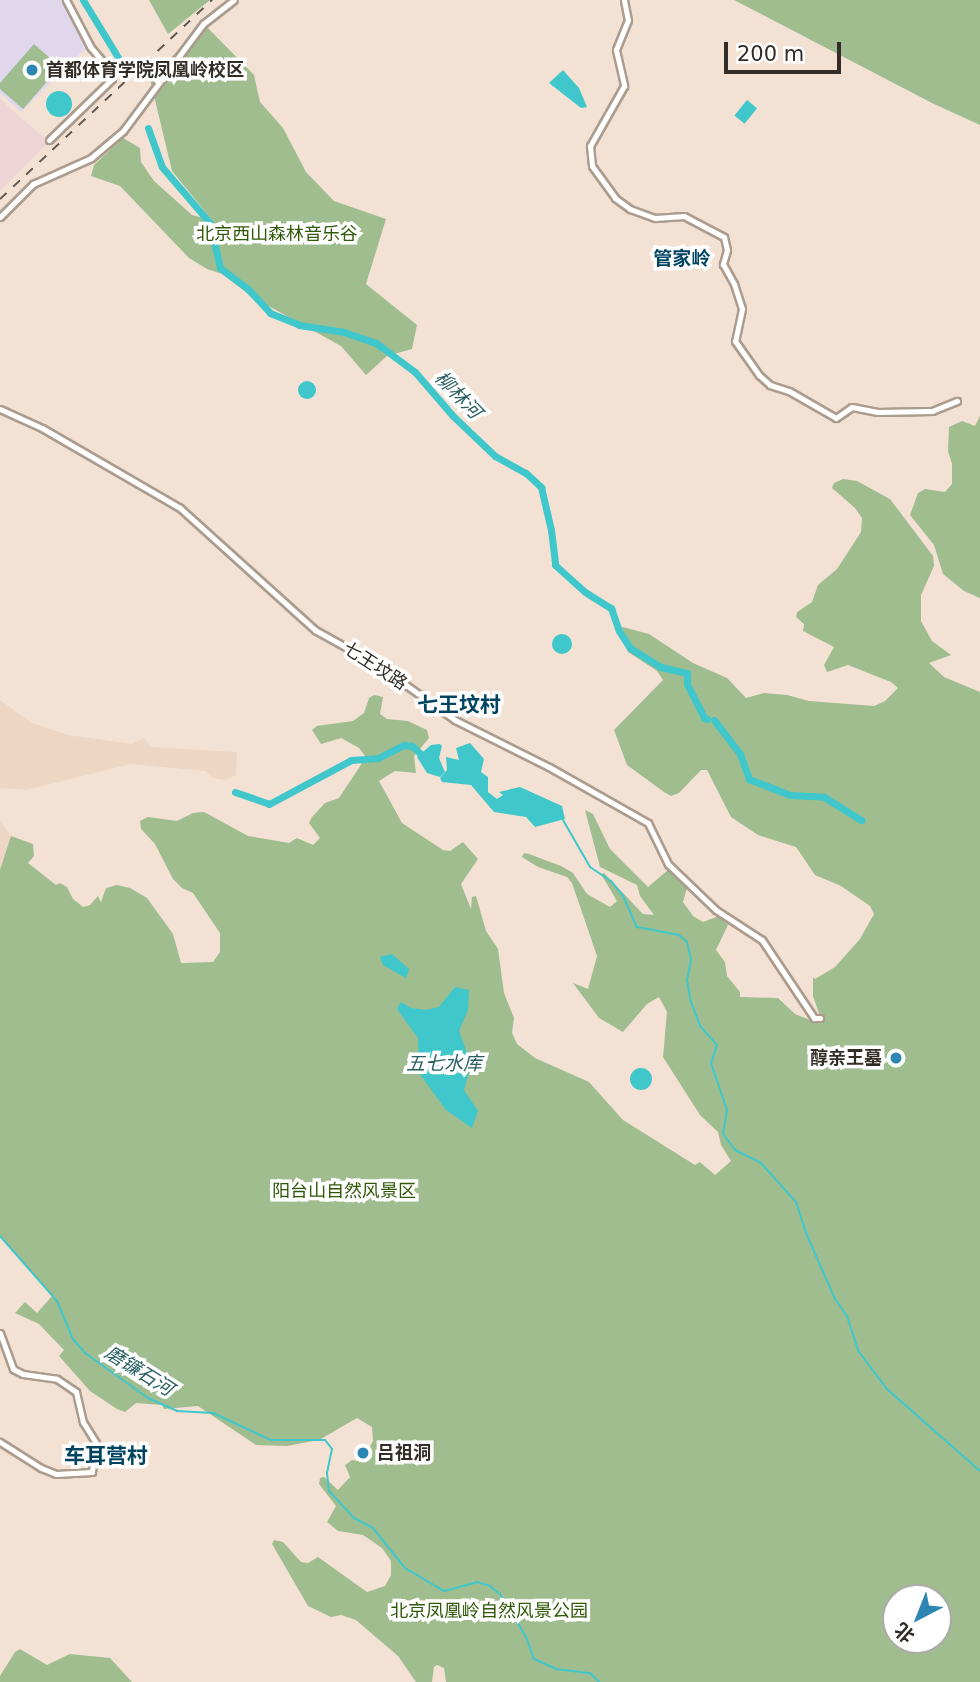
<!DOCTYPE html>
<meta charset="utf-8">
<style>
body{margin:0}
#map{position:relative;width:980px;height:1682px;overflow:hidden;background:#f3e2d4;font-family:"DejaVu Sans","Noto Sans SC",sans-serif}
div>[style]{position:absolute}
.built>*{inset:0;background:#edd6c3}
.industrial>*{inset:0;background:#efd4d6}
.education>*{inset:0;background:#e0d7ec}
.green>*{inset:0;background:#9fbd8e}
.water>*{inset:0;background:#3fc7cb;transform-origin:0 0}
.round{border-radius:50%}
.stream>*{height:2px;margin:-1px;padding:0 1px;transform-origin:1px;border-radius:1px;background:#3fc7cb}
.river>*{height:7px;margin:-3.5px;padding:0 3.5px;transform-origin:3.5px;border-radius:3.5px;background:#3fc7cb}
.roads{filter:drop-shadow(2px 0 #ab9c8e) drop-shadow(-2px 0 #ab9c8e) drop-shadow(0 2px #ab9c8e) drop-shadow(0 -2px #ab9c8e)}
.minor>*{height:5px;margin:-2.5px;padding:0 2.5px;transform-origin:2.5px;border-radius:2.5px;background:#fff}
.rail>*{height:2px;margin-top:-1px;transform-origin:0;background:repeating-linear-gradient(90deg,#5f564f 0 9px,transparent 0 18px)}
.dots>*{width:19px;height:19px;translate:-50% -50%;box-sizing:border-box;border:4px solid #fff;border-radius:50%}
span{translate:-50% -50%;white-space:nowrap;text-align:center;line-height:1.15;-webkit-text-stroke:7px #fff;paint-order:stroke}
.poi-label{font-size:18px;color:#332c27;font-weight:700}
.left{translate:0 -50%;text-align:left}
.right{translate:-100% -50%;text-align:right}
.park-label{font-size:18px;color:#2f5807}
.street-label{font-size:18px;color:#332c27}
.neighbourhood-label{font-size:19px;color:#004462;font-weight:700}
.water-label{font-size:19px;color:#295f61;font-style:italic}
.quarter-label{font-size:21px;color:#004462;font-weight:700}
.north{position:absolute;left:882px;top:1584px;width:70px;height:70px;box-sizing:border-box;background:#fff;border:2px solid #adaba9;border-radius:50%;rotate:222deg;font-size:19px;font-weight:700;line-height:28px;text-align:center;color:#332c27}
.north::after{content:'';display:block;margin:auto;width:24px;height:32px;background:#2c85b3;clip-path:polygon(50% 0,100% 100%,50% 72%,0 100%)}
.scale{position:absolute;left:724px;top:42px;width:117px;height:32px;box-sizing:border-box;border:4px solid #332c27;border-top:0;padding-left:9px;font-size:21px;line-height:24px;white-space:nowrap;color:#332c27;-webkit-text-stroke:5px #fff;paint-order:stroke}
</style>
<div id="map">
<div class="built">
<div style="clip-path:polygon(0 700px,32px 723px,68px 735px,132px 744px,144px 738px,151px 747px,237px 752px,236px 775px,225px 780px,214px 778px,205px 771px,131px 764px,27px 790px,0 788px)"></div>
<div style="clip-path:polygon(0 821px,11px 836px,0 870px)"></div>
</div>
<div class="industrial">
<div style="clip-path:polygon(0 99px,49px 142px,0 191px)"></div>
</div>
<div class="education">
<div style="clip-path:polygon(0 0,63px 0,87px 47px,21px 112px,0 93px)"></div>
</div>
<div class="green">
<div style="clip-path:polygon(149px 0,210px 0,168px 34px)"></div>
<div style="clip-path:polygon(734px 0,980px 0,980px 125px,932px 103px)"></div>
<div style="clip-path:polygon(204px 24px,254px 75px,260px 102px,283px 128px,306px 172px,334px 201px,386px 219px,366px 284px,417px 325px,412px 349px,387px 356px,366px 375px,341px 346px,254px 298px,222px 274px,207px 269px,189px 258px,120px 186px,91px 176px,94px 165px,123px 138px,140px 148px,141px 162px,154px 181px,192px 215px,212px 220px,172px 171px,150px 79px)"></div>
<div style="clip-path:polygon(34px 44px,60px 67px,23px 109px,0 89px,0 83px)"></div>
<div style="clip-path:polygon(980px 416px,980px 598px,964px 591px,943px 574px,934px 545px,910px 515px,918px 493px,925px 489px,945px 492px,952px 484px,952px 464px,948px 451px,949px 427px,962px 421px,975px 426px)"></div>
<div style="clip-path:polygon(evenodd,843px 479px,857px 481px,890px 499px,933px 556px,934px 566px,921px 595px,921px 621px,932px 641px,951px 655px,929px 663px,944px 677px,980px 692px,980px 1682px,446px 1682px,444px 1668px,437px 1665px,434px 1667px,432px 1682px,416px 1682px,398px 1656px,356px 1620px,341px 1615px,331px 1617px,308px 1606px,272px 1544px,274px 1540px,283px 1542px,301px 1562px,308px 1563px,318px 1557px,367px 1592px,385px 1586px,391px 1575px,391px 1561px,382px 1548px,363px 1535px,338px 1531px,327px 1522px,336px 1506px,319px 1484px,320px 1478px,324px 1477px,338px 1490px,350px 1477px,345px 1465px,352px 1460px,358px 1461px,366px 1454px,373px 1441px,372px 1427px,357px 1418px,319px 1440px,287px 1446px,256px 1445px,198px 1406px,164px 1409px,162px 1405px,136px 1403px,125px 1412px,117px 1409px,90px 1391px,59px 1356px,64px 1350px,39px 1324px,15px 1313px,25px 1302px,37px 1313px,52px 1296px,0 1237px,0 870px,11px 836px,33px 844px,34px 856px,28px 863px,56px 885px,60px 883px,67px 887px,73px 899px,83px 907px,90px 905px,98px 896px,101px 902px,106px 888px,117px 885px,130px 888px,147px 898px,173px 934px,181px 963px,213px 962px,220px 952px,220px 933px,193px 893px,182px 888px,173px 879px,155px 844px,141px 829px,140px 821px,148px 817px,177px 821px,193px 813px,204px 812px,248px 836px,289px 843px,297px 838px,313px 845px,320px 838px,309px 823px,312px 817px,325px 803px,339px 798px,366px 757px,359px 748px,341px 738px,321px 744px,312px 730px,317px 726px,353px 721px,364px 713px,369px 698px,374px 695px,383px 697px,380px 714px,387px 719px,408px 721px,427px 730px,429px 738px,414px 756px,416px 773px,395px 771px,379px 781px,402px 823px,443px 850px,450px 851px,463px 842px,478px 859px,461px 884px,471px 909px,472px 897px,476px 896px,486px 931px,498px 949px,504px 993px,514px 1018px,512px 1033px,517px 1044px,535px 1058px,589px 1082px,623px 1120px,695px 1165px,700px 1162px,715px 1175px,731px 1161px,721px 1145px,718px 1132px,700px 1115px,663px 1057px,667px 1012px,659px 997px,647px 1004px,623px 1032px,599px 1018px,573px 983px,588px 989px,597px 956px,572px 883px,567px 877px,538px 867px,522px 857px,524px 853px,529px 854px,561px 866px,573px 873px,587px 894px,610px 907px,617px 901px,601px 874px,604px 873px,643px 914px,654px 915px,640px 896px,637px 885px,600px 867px,585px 810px,593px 814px,610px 849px,648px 887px,668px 870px,687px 888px,683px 902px,693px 916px,703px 922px,719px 916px,728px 925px,716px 950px,725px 962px,727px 976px,740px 992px,740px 997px,778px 998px,795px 1014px,810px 1020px,821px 1019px,813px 996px,813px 977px,815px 979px,835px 967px,860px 939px,874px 914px,870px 906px,841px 886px,815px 875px,796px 847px,758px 835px,731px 817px,707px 770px,701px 770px,679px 793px,671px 796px,664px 792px,627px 765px,614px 730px,663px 680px,657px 671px,628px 652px,620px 630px,623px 627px,649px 634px,693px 663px,727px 678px,746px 698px,764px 693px,787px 695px,809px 701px,874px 706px,885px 701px,898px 688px,891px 682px,848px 665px,827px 672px,824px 665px,834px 647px,803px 631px,804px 624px,796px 617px,797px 612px,812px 602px,818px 585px,837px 569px,861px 532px,862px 518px,855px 508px,832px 488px,834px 483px,843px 479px,896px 1598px,938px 1598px,938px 1640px,896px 1640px,896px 1598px)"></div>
<div style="clip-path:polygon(20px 1649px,47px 1665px,70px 1654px,110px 1658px,132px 1682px,0 1682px,0 1676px,15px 1652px)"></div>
</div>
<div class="water">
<div style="clip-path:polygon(563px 70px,579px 88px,587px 107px,581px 108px,549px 83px)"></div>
<div class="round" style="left:46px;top:91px;width:26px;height:26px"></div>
<div style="left:747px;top:100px;width:13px;height:20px;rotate:39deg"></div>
<div class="round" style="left:298px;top:381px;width:18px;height:18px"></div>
<div class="round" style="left:552px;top:634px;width:20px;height:20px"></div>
<div style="clip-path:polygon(470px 743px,484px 759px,481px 772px,488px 777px,488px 792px,497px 799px,503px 795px,499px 792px,520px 787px,562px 806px,565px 819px,535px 827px,526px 817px,494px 812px,471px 785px,442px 782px,440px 778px,447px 770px,446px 757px,459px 760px,456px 748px)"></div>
<div style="clip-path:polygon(440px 744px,442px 746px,439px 758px,445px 772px,440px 777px,427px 773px,417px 757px,431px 745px)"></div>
<div style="clip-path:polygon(392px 954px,409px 969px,406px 978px,383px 965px,380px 957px)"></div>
<div style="clip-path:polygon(455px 987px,469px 990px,468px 1010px,459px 1031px,471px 1064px,464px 1090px,478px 1111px,472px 1128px,446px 1110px,419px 1073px,418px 1038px,397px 1009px,401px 1002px,411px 1008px,426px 1010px,439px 1007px)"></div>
<div class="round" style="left:630px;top:1068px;width:22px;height:22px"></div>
</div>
<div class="stream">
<div style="left:563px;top:820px;width:54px;rotate:60.1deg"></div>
<div style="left:590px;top:867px;width:25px;rotate:34deg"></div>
<div style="left:611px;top:881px;width:19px;rotate:51deg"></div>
<div style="left:623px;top:896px;width:34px;rotate:66deg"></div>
<div style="left:637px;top:927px;width:43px;rotate:10.8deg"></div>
<div style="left:679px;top:935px;width:11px;rotate:41deg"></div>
<div style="left:687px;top:942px;width:18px;rotate:77deg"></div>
<div style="left:691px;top:960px;width:20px;rotate:101deg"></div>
<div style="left:687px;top:980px;width:22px;rotate:80deg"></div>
<div style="left:691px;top:1002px;width:26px;rotate:69deg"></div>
<div style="left:700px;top:1026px;width:25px;rotate:48deg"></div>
<div style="left:717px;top:1045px;width:19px;rotate:108deg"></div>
<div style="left:711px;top:1063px;width:50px;rotate:71.2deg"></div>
<div style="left:727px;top:1110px;width:24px;rotate:99deg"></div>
<div style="left:723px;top:1134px;width:20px;rotate:53deg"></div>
<div style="left:735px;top:1150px;width:28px;rotate:26deg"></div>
<div style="left:760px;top:1162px;width:54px;rotate:48deg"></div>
<div style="left:796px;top:1202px;width:33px;rotate:72deg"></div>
<div style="left:806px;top:1233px;width:72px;rotate:66.3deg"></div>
<div style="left:835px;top:1299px;width:21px;rotate:55deg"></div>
<div style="left:847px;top:1316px;width:38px;rotate:72deg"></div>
<div style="left:859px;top:1352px;width:46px;rotate:52.9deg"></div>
<div style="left:887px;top:1389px;width:124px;rotate:41.4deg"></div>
<div style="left:0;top:1236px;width:86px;rotate:48.8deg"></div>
<div style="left:57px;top:1301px;width:41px;rotate:67.2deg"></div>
<div style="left:73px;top:1339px;width:18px;rotate:49deg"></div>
<div style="left:85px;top:1353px;width:77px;rotate:35.5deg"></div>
<div style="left:148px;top:1398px;width:32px;rotate:24deg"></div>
<div style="left:177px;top:1411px;width:36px;rotate:3deg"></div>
<div style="left:213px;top:1413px;width:64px;rotate:25deg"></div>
<div style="left:271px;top:1440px;width:54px"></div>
<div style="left:325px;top:1440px;width:11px;rotate:52deg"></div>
<div style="left:332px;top:1449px;width:25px;rotate:102deg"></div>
<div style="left:327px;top:1473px;width:18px;rotate:84deg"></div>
<div style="left:329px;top:1491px;width:37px;rotate:47deg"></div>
<div style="left:354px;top:1518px;width:21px;rotate:28deg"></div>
<div style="left:373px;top:1528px;width:51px;rotate:51.3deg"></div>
<div style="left:405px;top:1568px;width:45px;rotate:30.5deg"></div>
<div style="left:444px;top:1591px;width:34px;rotate:-15deg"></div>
<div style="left:477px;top:1582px;width:14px;rotate:17deg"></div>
<div style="left:490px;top:1586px;width:13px;rotate:39deg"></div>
<div style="left:500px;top:1594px;width:50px;rotate:58.8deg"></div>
<div style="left:526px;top:1637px;width:23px;rotate:70deg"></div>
<div style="left:534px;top:1659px;width:24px;rotate:24deg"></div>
<div style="left:556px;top:1669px;width:34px;rotate:7deg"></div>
<div style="left:590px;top:1673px;width:13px;rotate:45deg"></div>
</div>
<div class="river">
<div style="left:83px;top:0;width:75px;rotate:58.6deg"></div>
<div style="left:148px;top:128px;width:41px;rotate:70.3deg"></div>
<div style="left:162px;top:167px;width:74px;rotate:49.4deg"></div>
<div style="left:210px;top:223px;width:46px;rotate:77.5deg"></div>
<div style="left:220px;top:268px;width:35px;rotate:37deg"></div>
<div style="left:248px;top:289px;width:33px;rotate:47deg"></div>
<div style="left:270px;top:313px;width:31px;rotate:22deg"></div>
<div style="left:299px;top:325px;width:46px;rotate:8.8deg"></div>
<div style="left:344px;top:332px;width:34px;rotate:19deg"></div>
<div style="left:376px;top:343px;width:49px;rotate:36.6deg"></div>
<div style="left:415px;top:372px;width:58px;rotate:49.2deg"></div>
<div style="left:453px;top:416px;width:58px;rotate:43.6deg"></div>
<div style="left:495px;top:456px;width:35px;rotate:29deg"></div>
<div style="left:526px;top:473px;width:21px;rotate:43deg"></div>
<div style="left:541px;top:487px;width:44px;rotate:76.9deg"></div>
<div style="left:551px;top:530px;width:35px;rotate:83deg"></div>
<div style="left:555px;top:565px;width:40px;rotate:42deg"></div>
<div style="left:585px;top:592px;width:31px;rotate:32deg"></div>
<div style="left:611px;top:608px;width:24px;rotate:71deg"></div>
<div style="left:619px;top:631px;width:20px;rotate:57deg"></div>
<div style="left:630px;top:648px;width:36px;rotate:32deg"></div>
<div style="left:661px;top:667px;width:27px;rotate:13deg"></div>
<div style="left:687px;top:673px;width:11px;rotate:90deg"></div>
<div style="left:687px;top:684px;width:38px;rotate:63deg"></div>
<div style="left:704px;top:718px;width:3px;rotate:18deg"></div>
<div style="left:714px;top:720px;width:43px;rotate:52.6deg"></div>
<div style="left:740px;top:754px;width:27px;rotate:70deg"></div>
<div style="left:749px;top:779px;width:44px;rotate:21.3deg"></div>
<div style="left:790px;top:795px;width:34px;rotate:3deg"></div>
<div style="left:824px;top:797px;width:44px;rotate:31.9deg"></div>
<div style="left:235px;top:792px;width:36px;rotate:19deg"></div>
<div style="left:269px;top:804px;width:93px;rotate:-28.2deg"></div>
<div style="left:351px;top:760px;width:27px;rotate:-4deg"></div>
<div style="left:378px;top:758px;width:29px;rotate:-27deg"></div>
<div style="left:404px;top:745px;width:8px;rotate:7deg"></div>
<div style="left:412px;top:746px;width:12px;rotate:42deg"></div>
</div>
<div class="roads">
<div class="minor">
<div style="left:624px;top:0;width:20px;rotate:79deg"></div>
<div style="left:628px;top:20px;width:32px;rotate:112deg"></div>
<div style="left:616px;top:50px;width:37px;rotate:77deg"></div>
<div style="left:624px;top:86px;width:69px;rotate:119.5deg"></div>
<div style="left:590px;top:146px;width:20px;rotate:84deg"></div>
<div style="left:592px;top:166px;width:39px;rotate:54deg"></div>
<div style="left:615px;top:198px;width:19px;rotate:36deg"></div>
<div style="left:630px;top:209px;width:27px;rotate:20deg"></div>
<div style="left:655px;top:218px;width:29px;rotate:-4deg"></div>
<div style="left:684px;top:216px;width:45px;rotate:27.7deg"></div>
<div style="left:724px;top:237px;width:13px;rotate:77deg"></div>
<div style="left:727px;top:250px;width:15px;rotate:106deg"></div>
<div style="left:723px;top:264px;width:23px;rotate:61deg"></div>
<div style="left:734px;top:284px;width:26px;rotate:72deg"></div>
<div style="left:742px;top:309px;width:33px;rotate:102deg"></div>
<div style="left:735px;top:341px;width:42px;rotate:54.8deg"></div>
<div style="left:759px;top:375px;width:15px;rotate:42deg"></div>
<div style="left:770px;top:385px;width:20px;rotate:18deg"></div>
<div style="left:789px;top:391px;width:54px;rotate:29.9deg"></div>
<div style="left:836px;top:418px;width:19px;rotate:-35deg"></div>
<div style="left:852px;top:407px;width:26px;rotate:11deg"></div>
<div style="left:878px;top:412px;width:54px;rotate:-1.1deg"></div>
<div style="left:932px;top:411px;width:27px;rotate:-22deg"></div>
<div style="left:49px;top:140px;width:88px;rotate:-44.1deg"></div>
<div style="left:112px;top:79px;width:10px;rotate:-107deg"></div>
<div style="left:109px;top:69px;width:30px;rotate:-130deg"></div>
<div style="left:90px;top:46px;width:52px;rotate:-117.6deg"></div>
<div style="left:0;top:217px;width:47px;rotate:-45deg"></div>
<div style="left:33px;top:184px;width:64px;rotate:-24.1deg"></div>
<div style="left:91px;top:158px;width:42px;rotate:-40.2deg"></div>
<div style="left:123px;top:131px;width:134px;rotate:-53.2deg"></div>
<div style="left:203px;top:24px;width:39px;rotate:-38deg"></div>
<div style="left:0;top:409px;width:46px;rotate:24.3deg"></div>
<div style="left:42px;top:428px;width:160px;rotate:30.1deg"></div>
<div style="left:180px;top:508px;width:182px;rotate:42.1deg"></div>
<div style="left:315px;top:630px;width:72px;rotate:29.1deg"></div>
<div style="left:378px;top:665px;width:95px;rotate:35.5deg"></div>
<div style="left:455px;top:720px;width:105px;rotate:26.6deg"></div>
<div style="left:549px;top:767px;width:114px;rotate:29.5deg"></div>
<div style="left:648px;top:823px;width:46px;rotate:64deg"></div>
<div style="left:668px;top:864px;width:66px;rotate:43.8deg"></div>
<div style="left:716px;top:910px;width:55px;rotate:33.1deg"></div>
<div style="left:762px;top:940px;width:94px;rotate:56.3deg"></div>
<div style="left:814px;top:1018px;width:6px"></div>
<div style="left:0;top:1333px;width:38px;rotate:70deg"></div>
<div style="left:13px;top:1369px;width:11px;rotate:27deg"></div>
<div style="left:23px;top:1374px;width:34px;rotate:8deg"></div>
<div style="left:57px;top:1379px;width:23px;rotate:34deg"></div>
<div style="left:76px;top:1392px;width:31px;rotate:77deg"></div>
<div style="left:83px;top:1422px;width:25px;rotate:58deg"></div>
<div style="left:96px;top:1443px;width:29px;rotate:98deg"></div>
<div style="left:92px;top:1472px;width:36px;rotate:177deg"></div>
<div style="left:56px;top:1474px;width:16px;rotate:-158deg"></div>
<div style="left:41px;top:1468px;width:49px;rotate:-147.6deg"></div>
</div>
</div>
<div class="rail">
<div style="left:0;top:199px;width:291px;rotate:-43.2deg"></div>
</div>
<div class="dots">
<div style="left:32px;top:70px;background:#2c85b3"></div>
<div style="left:896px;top:1058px;background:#2c85b3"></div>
<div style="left:363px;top:1453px;background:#2c85b3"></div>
</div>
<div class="poi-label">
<span class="left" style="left:46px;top:70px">首都体育学院凤凰岭校区</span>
<span class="right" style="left:882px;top:1058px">醇亲王墓</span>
<span class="left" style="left:377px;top:1453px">吕祖洞</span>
</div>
<div class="park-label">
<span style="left:277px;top:234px">北京西山森林音乐谷</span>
<span style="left:344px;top:1191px">阳台山自然风景区</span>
<span style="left:489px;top:1611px">北京凤凰岭自然风景公园</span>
</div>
<div class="street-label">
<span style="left:375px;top:666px;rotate:33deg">七王坟路</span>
</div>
<div class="neighbourhood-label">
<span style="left:682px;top:259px">管家岭</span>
</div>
<div class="water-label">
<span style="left:458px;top:395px;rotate:46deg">柳林河</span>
<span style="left:444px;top:1064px">五七水库</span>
<span style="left:139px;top:1371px;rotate:32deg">磨镰石河</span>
</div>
<div class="quarter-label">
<span style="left:459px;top:705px">七王坟村</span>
<span style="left:106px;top:1456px">车耳营村</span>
</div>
<div class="north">北</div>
<div class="scale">200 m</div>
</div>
